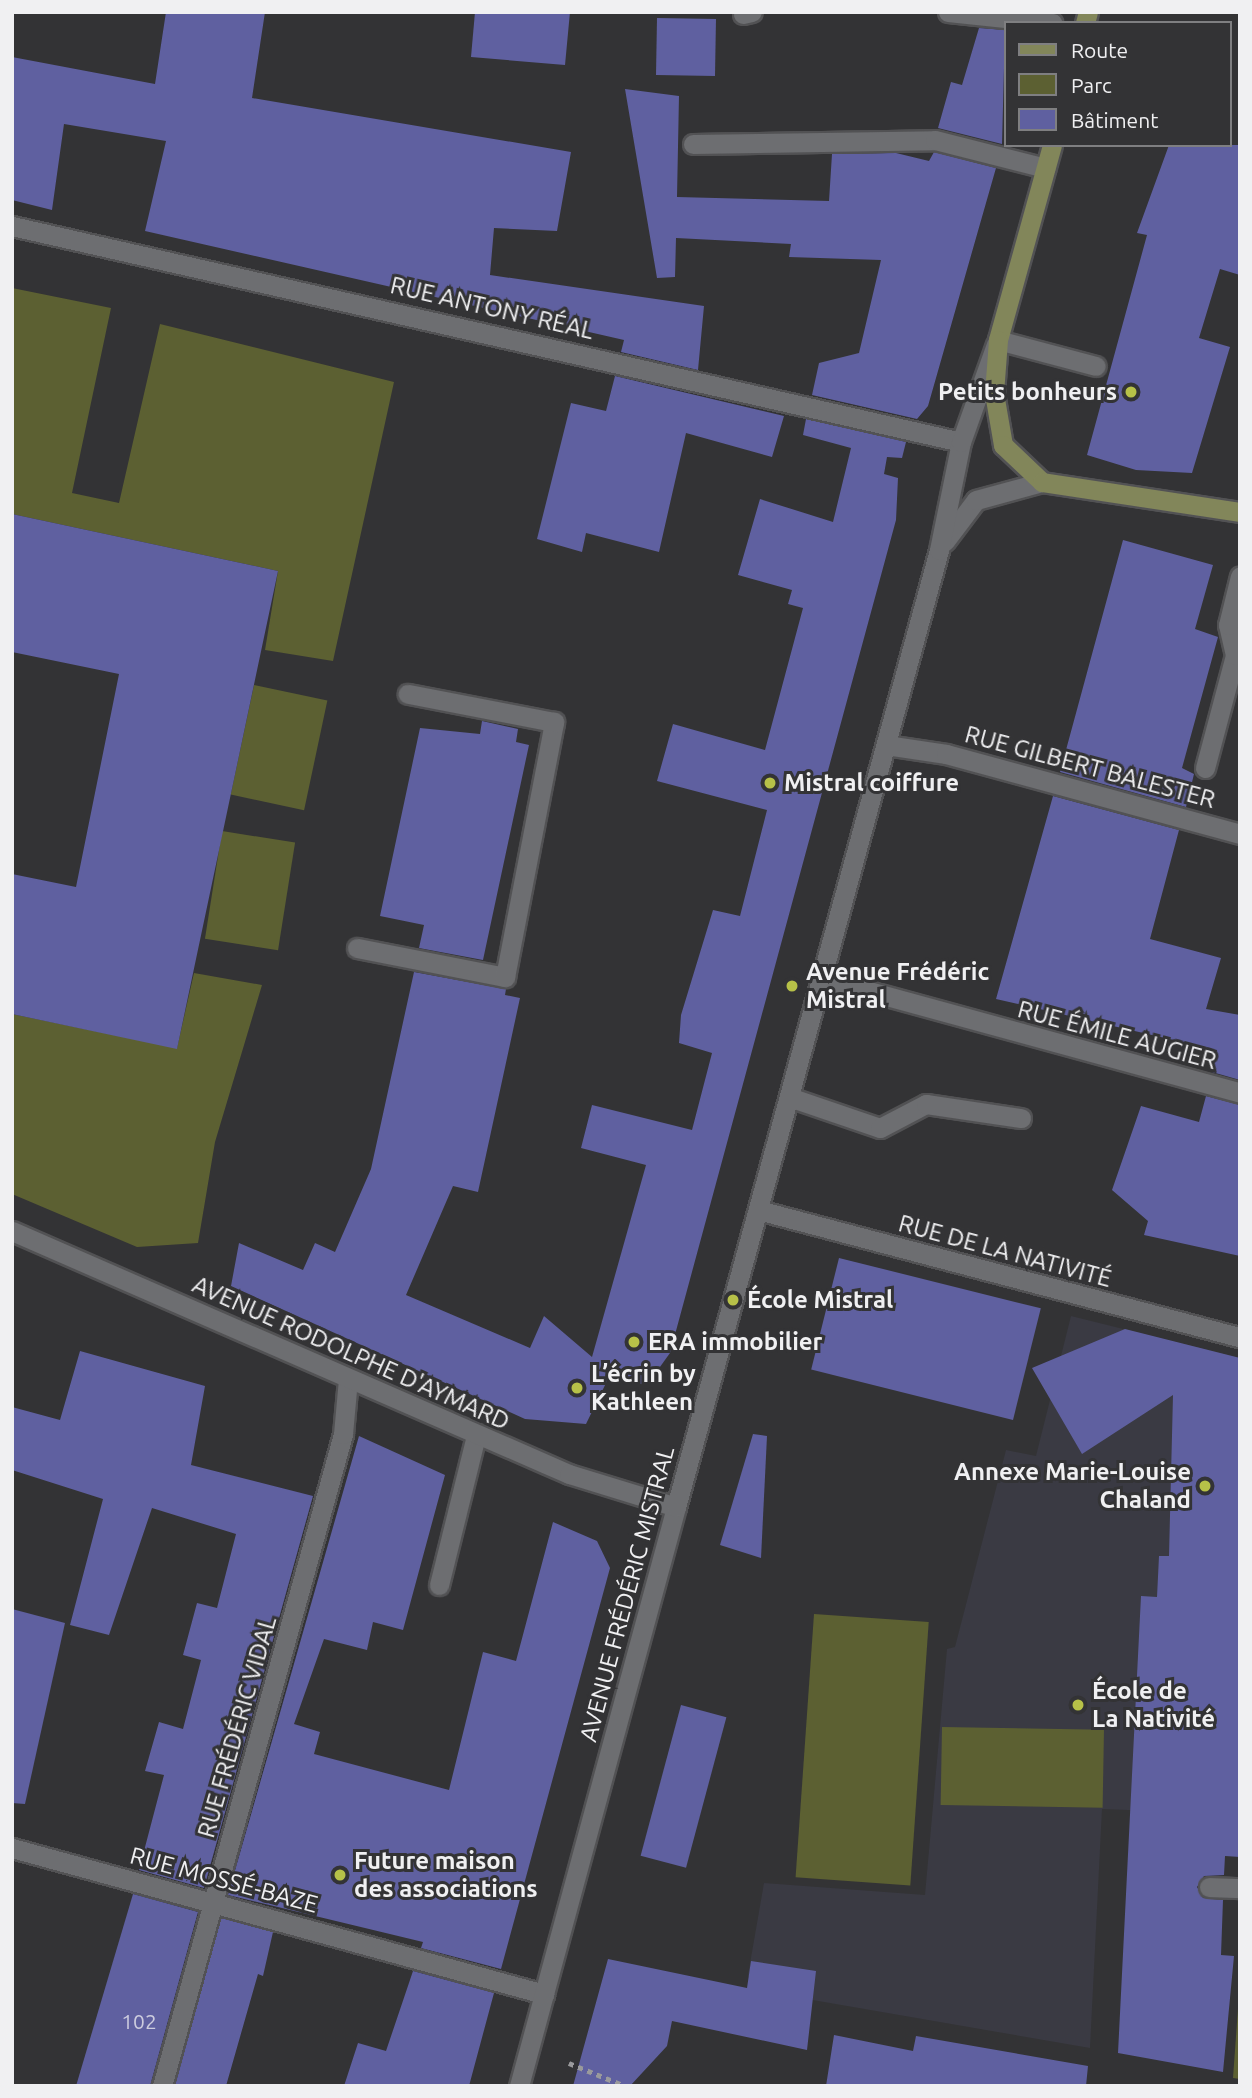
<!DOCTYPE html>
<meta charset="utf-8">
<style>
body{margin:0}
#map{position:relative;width:1252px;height:2098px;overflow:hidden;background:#333335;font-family:Ubuntu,sans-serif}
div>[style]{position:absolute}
.built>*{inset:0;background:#3a3a43}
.green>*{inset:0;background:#5c6032;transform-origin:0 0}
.building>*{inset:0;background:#5f60a0;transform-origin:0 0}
.path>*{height:4.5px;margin-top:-2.25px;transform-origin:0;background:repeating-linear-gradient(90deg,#9a9a9c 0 5px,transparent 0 10px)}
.roads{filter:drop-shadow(2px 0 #525254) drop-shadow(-2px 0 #525254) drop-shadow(0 2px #525254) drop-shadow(0 -2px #525254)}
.service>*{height:19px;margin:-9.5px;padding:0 9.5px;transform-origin:9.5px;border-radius:9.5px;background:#6d6e71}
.minor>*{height:19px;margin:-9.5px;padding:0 9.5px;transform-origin:9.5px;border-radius:9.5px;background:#6d6e71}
.tertiary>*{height:19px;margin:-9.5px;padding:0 9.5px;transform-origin:9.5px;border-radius:9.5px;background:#6d6e71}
.secondary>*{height:19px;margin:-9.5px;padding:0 9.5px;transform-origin:9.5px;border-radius:9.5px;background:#82865a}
.dots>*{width:19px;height:19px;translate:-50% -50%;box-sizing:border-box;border:4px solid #333335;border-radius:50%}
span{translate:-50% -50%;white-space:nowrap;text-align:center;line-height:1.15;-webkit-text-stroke:6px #333335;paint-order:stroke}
.number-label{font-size:21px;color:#ccccde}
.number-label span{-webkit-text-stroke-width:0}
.street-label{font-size:24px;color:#f0f0f2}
.poi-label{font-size:24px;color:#f0f0f2;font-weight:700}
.right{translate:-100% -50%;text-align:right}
.left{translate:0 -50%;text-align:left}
.frame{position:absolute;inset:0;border:14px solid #f0f0f2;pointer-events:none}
.legend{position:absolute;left:1004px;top:21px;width:228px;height:126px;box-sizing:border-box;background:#333335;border:2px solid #7f7f81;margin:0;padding:9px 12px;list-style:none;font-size:21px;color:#f0f0f2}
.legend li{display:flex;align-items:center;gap:14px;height:35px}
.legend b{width:35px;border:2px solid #7f7f81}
</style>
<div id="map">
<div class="built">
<div style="clip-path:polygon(1071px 1316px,1240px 1358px,1240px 1546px,1206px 1813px,1102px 1809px,1090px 2048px,755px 1990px,748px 1975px,764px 1883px,925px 1895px,947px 1649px,955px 1647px,1006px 1450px,1036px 1456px)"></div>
</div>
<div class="green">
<div style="clip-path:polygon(12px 288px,111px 308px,72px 493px,119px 503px,160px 324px,394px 382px,333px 661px,265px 650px,278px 571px,12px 514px)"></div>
<div style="left:254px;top:685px;width:75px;height:112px;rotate:12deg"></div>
<div style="left:222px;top:831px;width:74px;height:109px;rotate:9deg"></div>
<div style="clip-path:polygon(194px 973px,262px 985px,215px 1142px,198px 1243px,137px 1247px,12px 1194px,12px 1014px,177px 1048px)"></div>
<div style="left:814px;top:1614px;width:115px;height:264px;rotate:4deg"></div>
<div style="left:942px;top:1727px;width:162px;height:78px;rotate:1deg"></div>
<div style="clip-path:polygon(1240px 1981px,1240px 2079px,1233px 2078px)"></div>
</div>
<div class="building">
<div style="clip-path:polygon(166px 12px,265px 12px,252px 98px,571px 152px,557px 231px,494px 228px,490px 275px,704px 306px,698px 370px,621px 352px,624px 340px,145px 231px,166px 141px,64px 124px,52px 210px,12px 200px,12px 57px,155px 84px)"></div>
<div style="clip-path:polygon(475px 12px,570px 12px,565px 65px,471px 57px)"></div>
<div style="left:657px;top:18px;width:59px;height:57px;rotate:1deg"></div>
<div style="clip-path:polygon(979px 28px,1005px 30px,1002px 144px,938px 128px,951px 82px,962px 85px)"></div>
<div style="clip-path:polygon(625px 89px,679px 96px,677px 197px,829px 201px,832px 154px,896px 153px,929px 161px,934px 152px,996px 168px,928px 406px,917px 419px,812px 395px,819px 363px,859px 353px,881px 260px,789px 257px,791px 244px,676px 238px,675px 277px,657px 278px)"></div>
<div style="clip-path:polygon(1169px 145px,1240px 145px,1240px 275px,1220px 269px,1199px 338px,1230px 347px,1192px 473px,1136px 470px,1087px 455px,1147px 235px,1137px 233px)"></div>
<div style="clip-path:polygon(615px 376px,784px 416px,772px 457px,686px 433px,659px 552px,586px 533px,582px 552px,537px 539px,571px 403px,606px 411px)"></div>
<div style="clip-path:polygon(806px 419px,906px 442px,902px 458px,887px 457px,884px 474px,898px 478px,896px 520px,670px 1353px,647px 1385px,608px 1379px,586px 1424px,525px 1419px,231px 1286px,239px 1243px,303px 1270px,315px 1243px,335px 1252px,371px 1169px,414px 972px,506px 989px,505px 995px,520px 998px,478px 1192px,453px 1186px,406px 1295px,530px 1348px,544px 1316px,592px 1357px,646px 1165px,581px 1148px,592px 1105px,692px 1130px,712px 1053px,679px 1043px,681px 1015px,713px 910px,740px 916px,767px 810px,657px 781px,673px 724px,765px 750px,803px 608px,788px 604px,792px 590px,738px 575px,760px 499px,833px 522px,851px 448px,803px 435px)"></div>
<div style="clip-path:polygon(12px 514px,278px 571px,177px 1049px,12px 1014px,12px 874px,76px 887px,119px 674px,12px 652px)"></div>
<div style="clip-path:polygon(1123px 540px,1213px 565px,1195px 629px,1218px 637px,1182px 768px,1194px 774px,1186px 807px,1060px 772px)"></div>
<div style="clip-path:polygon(482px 721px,518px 729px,516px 742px,529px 745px,483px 960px,419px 948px,424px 925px,380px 916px,420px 728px,480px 734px)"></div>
<div style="clip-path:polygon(1053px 796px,1179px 830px,1150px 939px,1221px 958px,1206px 1009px,1240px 1015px,1240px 1080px,1212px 1072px,1217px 1050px,996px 999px)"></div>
<div style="clip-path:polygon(1206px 1096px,1240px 1105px,1240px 1256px,1144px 1235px,1148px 1221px,1112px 1190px,1141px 1106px,1199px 1122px)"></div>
<div style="left:839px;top:1258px;width:208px;height:115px;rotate:14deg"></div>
<div style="clip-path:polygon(1125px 1329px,1240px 1358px,1240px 1857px,1225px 1856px,1224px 1875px,1204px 1876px,1197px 1887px,1203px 1898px,1223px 1900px,1221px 1955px,1234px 1956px,1223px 2072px,1118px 2053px,1141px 1596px,1157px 1597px,1159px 1556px,1169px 1556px,1173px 1395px,1082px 1454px,1032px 1368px)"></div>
<div style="clip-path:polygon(80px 1351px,205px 1386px,191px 1465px,313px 1496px,204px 1888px,139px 1870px,164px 1775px,145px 1771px,159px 1722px,183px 1729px,201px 1660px,183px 1655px,197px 1603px,217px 1608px,236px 1534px,152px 1508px,109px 1635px,70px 1625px,103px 1499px,12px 1470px,12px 1407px,60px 1420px)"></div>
<div style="clip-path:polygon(753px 1434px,767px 1436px,761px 1558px,720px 1545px)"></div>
<div style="clip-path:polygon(359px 1436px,445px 1475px,403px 1630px,373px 1622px,367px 1650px,324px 1639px,294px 1724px,320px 1732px,314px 1754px,449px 1790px,483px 1652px,516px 1661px,553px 1522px,597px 1541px,610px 1568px,501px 1969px,421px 1948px,423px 1942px,228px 1895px)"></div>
<div style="clip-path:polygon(12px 1609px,65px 1623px,25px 1804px,12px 1803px)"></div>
<div style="left:681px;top:1705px;width:47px;height:156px;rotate:15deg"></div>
<div style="clip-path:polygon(133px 1894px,198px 1912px,150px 2086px,76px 2086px)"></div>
<div style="clip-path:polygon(221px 1918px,273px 1932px,263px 1976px,258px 1974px,226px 2086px,175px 2086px)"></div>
<div style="clip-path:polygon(608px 1959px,747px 1988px,751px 1961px,816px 1971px,807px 2050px,672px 2021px,667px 2046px,630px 2086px,573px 2086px)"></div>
<div style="clip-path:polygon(413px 1971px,494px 1993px,469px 2086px,344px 2086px,358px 2043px,386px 2051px)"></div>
<div style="clip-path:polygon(834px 2035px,913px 2051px,916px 2036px,1088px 2066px,1086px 2086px,826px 2086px)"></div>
</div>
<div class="path">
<div style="left:569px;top:2063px;width:61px;rotate:22.3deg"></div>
</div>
<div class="roads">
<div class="service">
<div style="left:948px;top:12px;width:105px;rotate:6deg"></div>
<div style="left:743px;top:14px;width:9px;rotate:-13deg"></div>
<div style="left:693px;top:144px;width:242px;rotate:-0.9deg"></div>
<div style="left:935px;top:140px;width:114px;rotate:14.2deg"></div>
<div style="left:998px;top:340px;width:101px;rotate:14.9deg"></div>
<div style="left:1205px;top:768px;width:117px;rotate:-75.1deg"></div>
<div style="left:1235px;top:655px;width:31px;rotate:-103deg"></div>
<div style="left:1228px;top:625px;width:50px;rotate:-76.2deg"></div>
<div style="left:357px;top:948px;width:151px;rotate:11.1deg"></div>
<div style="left:505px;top:977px;width:260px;rotate:-79.1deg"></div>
<div style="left:554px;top:722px;width:149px;rotate:-169.1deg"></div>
<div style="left:789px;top:1097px;width:96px;rotate:18.8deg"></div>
<div style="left:880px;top:1128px;width:52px;rotate:-27.6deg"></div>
<div style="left:926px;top:1104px;width:96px;rotate:8.4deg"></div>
<div style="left:439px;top:1585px;width:154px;rotate:-76.1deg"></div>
<div style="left:1209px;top:1887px;width:31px;rotate:2deg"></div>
</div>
<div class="minor">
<div style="left:12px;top:226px;width:973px;rotate:12.82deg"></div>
<div style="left:886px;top:745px;width:61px;rotate:8.5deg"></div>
<div style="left:946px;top:754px;width:305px;rotate:15.2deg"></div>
<div style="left:821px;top:978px;width:434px;rotate:15.3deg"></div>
<div style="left:758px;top:1210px;width:498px;rotate:14.8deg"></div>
<div style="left:12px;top:1848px;width:552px;rotate:15.35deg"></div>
<div style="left:162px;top:2086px;width:677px;rotate:-74.48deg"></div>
<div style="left:343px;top:1434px;width:55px;rotate:-84.8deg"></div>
<div style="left:519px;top:2086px;width:600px;rotate:-74.83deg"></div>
</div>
<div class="tertiary">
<div style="left:945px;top:541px;width:51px;rotate:-52.9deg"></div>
<div style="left:976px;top:500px;width:68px;rotate:-15.3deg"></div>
<div style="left:12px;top:1231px;width:608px;rotate:23.57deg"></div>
<div style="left:569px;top:1474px;width:112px;rotate:17.1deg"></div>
<div style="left:676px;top:1507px;width:992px;rotate:-74.63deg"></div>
<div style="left:939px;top:550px;width:110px;rotate:-78.5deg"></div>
<div style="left:961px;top:442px;width:104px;rotate:-70.3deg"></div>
</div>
<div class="secondary">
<div style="left:1085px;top:23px;width:11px;rotate:-75deg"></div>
<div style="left:1052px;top:145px;width:202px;rotate:105.5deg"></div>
<div style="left:998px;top:340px;width:53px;rotate:94.3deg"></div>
<div style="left:994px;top:393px;width:53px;rotate:80.2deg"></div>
<div style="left:1003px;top:445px;width:54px;rotate:43.5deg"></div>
<div style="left:1042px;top:482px;width:200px;rotate:8.6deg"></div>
</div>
</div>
<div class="dots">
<div style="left:1131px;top:392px;background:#b7c148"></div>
<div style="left:770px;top:783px;background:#b7c148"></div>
<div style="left:792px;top:986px;background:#b7c148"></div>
<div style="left:733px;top:1300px;background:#b7c148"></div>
<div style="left:634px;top:1342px;background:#b7c148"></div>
<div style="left:577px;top:1388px;background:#b7c148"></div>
<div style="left:1205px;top:1486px;background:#b7c148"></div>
<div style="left:1078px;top:1705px;background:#b7c148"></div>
<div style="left:340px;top:1875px;background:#b7c148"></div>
</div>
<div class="number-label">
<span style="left:139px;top:2021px">102</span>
</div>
<div class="street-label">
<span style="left:492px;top:308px;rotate:13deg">RUE ANTONY RÉAL</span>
<span style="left:1090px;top:767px;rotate:15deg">RUE GILBERT BALESTER</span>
<span style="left:1117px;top:1035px;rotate:15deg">RUE ÉMILE AUGIER</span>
<span style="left:1005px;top:1251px;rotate:15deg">RUE DE LA NATIVITÉ</span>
<span style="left:351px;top:1353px;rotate:24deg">AVENUE RODOLPHE D'AYMARD</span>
<span style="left:627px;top:1594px;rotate:-75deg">AVENUE FRÉDÉRIC MISTRAL</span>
<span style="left:237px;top:1727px;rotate:-74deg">RUE FRÉDÉRIC VIDAL</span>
<span style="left:224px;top:1880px;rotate:15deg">RUE MOSSÉ-BAZE</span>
</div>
<div class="poi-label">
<span class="right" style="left:1117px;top:392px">Petits bonheurs</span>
<span class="left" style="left:784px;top:783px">Mistral coiffure</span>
<span class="left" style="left:806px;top:986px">Avenue Frédéric<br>Mistral</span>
<span class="left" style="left:747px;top:1300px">École Mistral</span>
<span class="left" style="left:648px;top:1342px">ERA immobilier</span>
<span class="left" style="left:591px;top:1388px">L’écrin by<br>Kathleen</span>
<span class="right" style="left:1191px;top:1486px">Annexe Marie-Louise<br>Chaland</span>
<span class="left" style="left:1092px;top:1705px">École de<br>La Nativité</span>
<span class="left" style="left:354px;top:1875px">Future maison<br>des associations</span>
</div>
<div class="frame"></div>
<ul class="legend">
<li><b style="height:9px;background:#82865a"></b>Route</li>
<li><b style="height:19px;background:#5c6032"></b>Parc</li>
<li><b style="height:19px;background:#5f60a0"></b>Bâtiment</li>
</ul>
</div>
